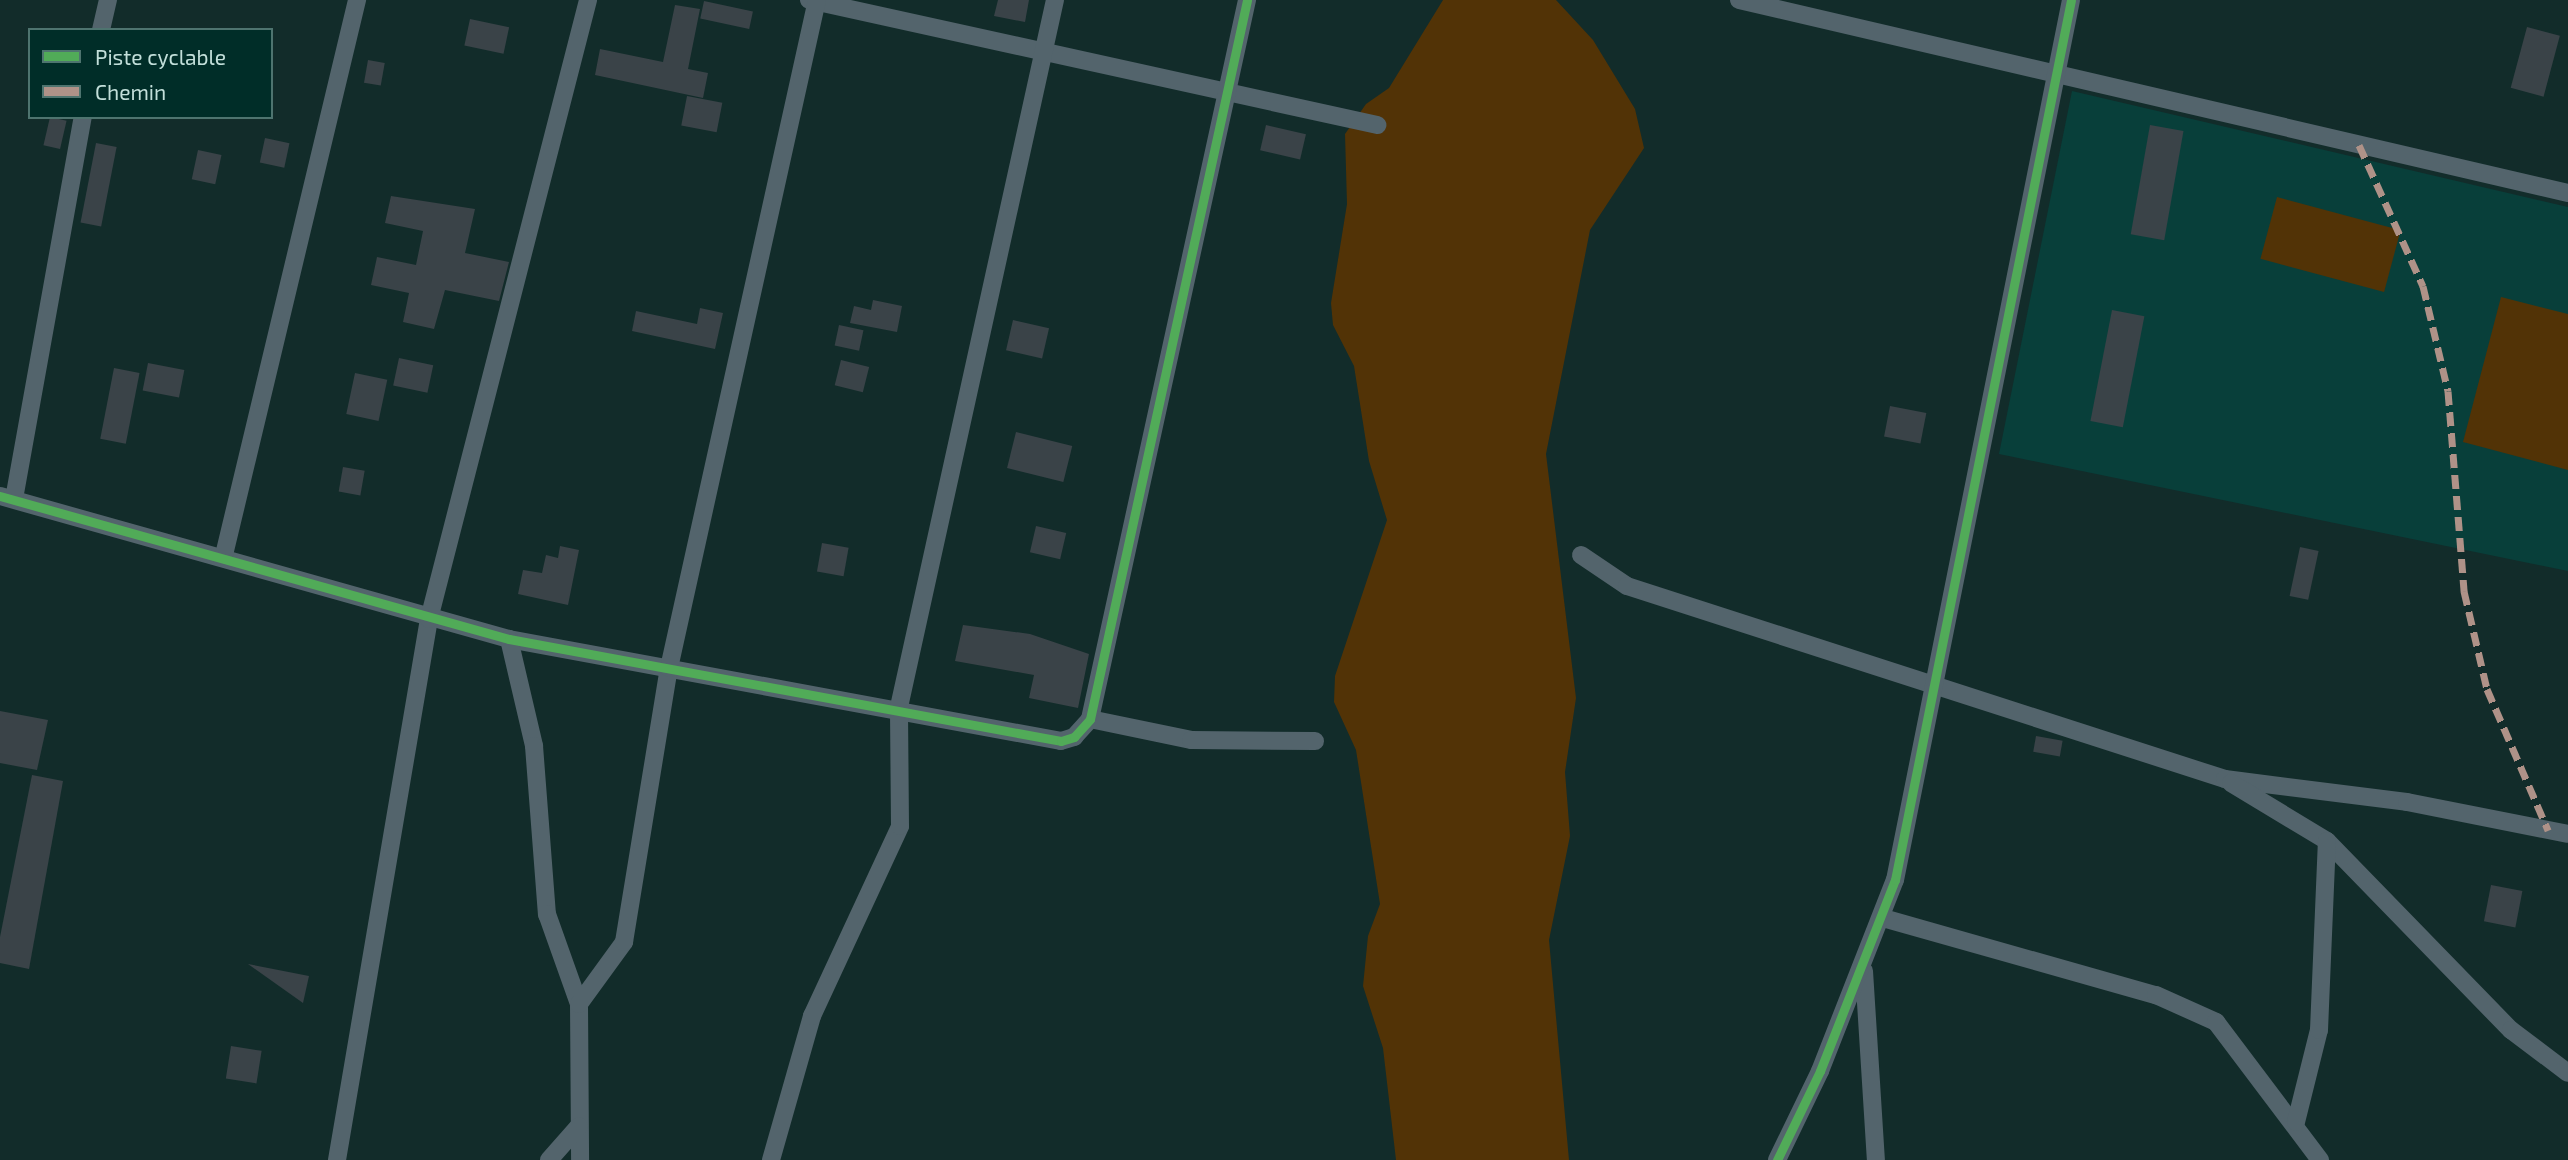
<!DOCTYPE html>
<style>
body{margin:0}
#map{position:relative;width:2568px;height:1160px;overflow:hidden;background:#122c2a;font-family:"Exo 2",sans-serif}
div>[style]{position:absolute}
.built>*{inset:0;background:#083f3a}
.green>*{inset:0;background:#523306;transform-origin:0 0}
.building>*{inset:0;background:#3a4348;transform-origin:0 0}
.minor>*{height:18px;margin:-9px;padding:0 9px;transform-origin:9px;border-radius:9px;background:#53646c}
.quiet>*{height:7px;margin-top:-3.5px;transform-origin:0;background:repeating-linear-gradient(90deg,#af9288 0 14px,transparent 0 21px)}
.cycleway>*{height:9px;margin:-4.5px;padding:0 4.5px;transform-origin:4.5px;border-radius:4.5px;background:#51ab58}
span{translate:-50% -50%;white-space:nowrap;text-align:center;line-height:1.15;-webkit-text-stroke:5px #002d28;paint-order:stroke}
.legend{position:absolute;left:28px;top:28px;width:245px;height:91px;box-sizing:border-box;background:#002d28;border:2px solid #4e746f;margin:0;padding:9px 12px;list-style:none;font-size:21px;color:#c2dfda}
.legend li{display:flex;align-items:center;gap:14px;height:35px}
.legend b{width:35px;border:2px solid #4e746f}
</style>
<div id="map">
<div class="built">
<div style="clip-path:polygon(2072px 91px,2568px 207px,2568px 571px,1999px 454px)"></div>
</div>
<div class="green">
<div style="clip-path:polygon(1443px 0,1556px 0,1593px 40px,1635px 109px,1644px 148px,1590px 230px,1546px 454px,1576px 698px,1565px 772px,1570px 836px,1549px 940px,1569px 1160px,1396px 1160px,1383px 1048px,1363px 986px,1368px 936px,1380px 904px,1356px 750px,1334px 702px,1335px 676px,1387px 520px,1369px 461px,1354px 366px,1333px 325px,1331px 303px,1347px 204px,1345px 134px,1366px 104px,1389px 88px)"></div>
<div style="left:2277px;top:197px;width:128px;height:64px;rotate:15deg"></div>
<div style="clip-path:polygon(2501px 297px,2568px 314px,2568px 470px,2463px 442px)"></div>
</div>
<div class="building">
<div style="clip-path:polygon(998px 0,1029px 0,1025px 22px,994px 16px)"></div>
<div style="left:704px;top:1px;width:50px;height:18px;rotate:12deg"></div>
<div style="clip-path:polygon(675px 5px,700px 9px,688px 69px,708px 73px,703px 98px,595px 75px,600px 49px,663px 62px)"></div>
<div style="left:470px;top:19px;width:40px;height:27px;rotate:12deg"></div>
<div style="left:2527px;top:27px;width:34px;height:63px;rotate:15deg"></div>
<div style="left:368px;top:60px;width:17px;height:23px;rotate:10deg"></div>
<div style="left:687px;top:96px;width:36px;height:30px;rotate:11deg"></div>
<div style="left:50px;top:117px;width:17px;height:29px;rotate:13deg"></div>
<div style="left:1266px;top:125px;width:41px;height:26px;rotate:13deg"></div>
<div style="left:2150px;top:125px;width:34px;height:111px;rotate:10deg"></div>
<div style="left:265px;top:138px;width:25px;height:25px;rotate:12deg"></div>
<div style="left:96px;top:143px;width:21px;height:81px;rotate:11deg"></div>
<div style="left:198px;top:150px;width:24px;height:30px;rotate:12deg"></div>
<div style="clip-path:polygon(391px 196px,475px 209px,465px 253px,509px 262px,499px 301px,445px 290px,434px 329px,403px 322px,409px 293px,371px 285px,377px 257px,416px 265px,423px 231px,385px 223px)"></div>
<div style="clip-path:polygon(873px 300px,902px 306px,897px 332px,850px 323px,854px 306px,871px 310px)"></div>
<div style="clip-path:polygon(700px 308px,723px 313px,715px 349px,632px 331px,636px 311px,697px 324px)"></div>
<div style="left:2112px;top:310px;width:33px;height:113px;rotate:11deg"></div>
<div style="left:1013px;top:320px;width:37px;height:31px;rotate:13deg"></div>
<div style="left:839px;top:325px;width:25px;height:21px;rotate:12deg"></div>
<div style="left:399px;top:358px;width:35px;height:28px;rotate:12deg"></div>
<div style="left:841px;top:360px;width:29px;height:26px;rotate:14deg"></div>
<div style="left:148px;top:363px;width:37px;height:28px;rotate:11deg"></div>
<div style="left:114px;top:368px;width:26px;height:72px;rotate:11deg"></div>
<div style="left:355px;top:373px;width:33px;height:42px;rotate:12deg"></div>
<div style="left:1890px;top:406px;width:37px;height:31px;rotate:11deg"></div>
<div style="left:1016px;top:432px;width:58px;height:37px;rotate:14deg"></div>
<div style="left:343px;top:467px;width:22px;height:25px;rotate:10deg"></div>
<div style="left:1036px;top:526px;width:31px;height:27px;rotate:13deg"></div>
<div style="left:822px;top:543px;width:27px;height:29px;rotate:10deg"></div>
<div style="clip-path:polygon(560px 546px,579px 550px,568px 605px,518px 594px,523px 570px,542px 573px,546px 555px,558px 558px)"></div>
<div style="left:2300px;top:547px;width:19px;height:50px;rotate:12deg"></div>
<div style="clip-path:polygon(963px 625px,1030px 634px,1089px 654px,1078px 708px,1029px 698px,1034px 675px,955px 661px)"></div>
<div style="clip-path:polygon(0 711px,48px 720px,37px 770px,0 763px)"></div>
<div style="left:2036px;top:736px;width:27px;height:16px;rotate:10deg"></div>
<div style="clip-path:polygon(32px 775px,63px 781px,29px 969px,0 963px,0 937px)"></div>
<div style="left:2491px;top:885px;width:32px;height:37px;rotate:11deg"></div>
<div style="clip-path:polygon(248px 964px,309px 976px,303px 1003px)"></div>
<div style="left:231px;top:1046px;width:31px;height:33px;rotate:9deg"></div>
</div>
<div class="minor">
<div style="left:809px;top:0;width:582px;rotate:12.41deg"></div>
<div style="left:1739px;top:0;width:851px;rotate:13.11deg"></div>
<div style="left:101px;top:30px;width:31px;rotate:-77deg"></div>
<div style="left:0;top:496px;width:529px;rotate:15.69deg"></div>
<div style="left:509px;top:639px;width:561px;rotate:10.47deg"></div>
<div style="left:1061px;top:741px;width:14px;rotate:-17deg"></div>
<div style="left:1074px;top:737px;width:24px;rotate:-48deg"></div>
<div style="left:1090px;top:719px;width:736px;rotate:-77.68deg"></div>
<div style="left:14px;top:499px;width:388px;rotate:-79.8deg"></div>
<div style="left:224px;top:555px;width:571px;rotate:-76.52deg"></div>
<div style="left:1581px;top:555px;width:55px;rotate:34deg"></div>
<div style="left:1627px;top:586px;width:628px;rotate:17.89deg"></div>
<div style="left:2225px;top:779px;width:183px;rotate:7.2deg"></div>
<div style="left:2407px;top:802px;width:164px;rotate:11.2deg"></div>
<div style="left:509px;top:639px;width:110px;rotate:76.8deg"></div>
<div style="left:534px;top:746px;width:169px;rotate:85.6deg"></div>
<div style="left:547px;top:914px;width:96px;rotate:70.4deg"></div>
<div style="left:579px;top:1004px;width:156px;rotate:89.6deg"></div>
<div style="left:1090px;top:719px;width:103px;rotate:11.7deg"></div>
<div style="left:1191px;top:740px;width:124px;rotate:0.5deg"></div>
<div style="left:2231px;top:783px;width:112px;rotate:31.1deg"></div>
<div style="left:2327px;top:841px;width:264px;rotate:45.8deg"></div>
<div style="left:2511px;top:1030px;width:71px;rotate:37deg"></div>
<div style="left:1883px;top:918px;width:284px;rotate:15.8deg"></div>
<div style="left:2156px;top:995px;width:66px;rotate:24.2deg"></div>
<div style="left:2216px;top:1022px;width:173px;rotate:53deg"></div>
<div style="left:1864px;top:971px;width:189px;rotate:86.4deg"></div>
<div style="left:579px;top:1004px;width:77px;rotate:-54deg"></div>
<div style="left:624px;top:942px;width:278px;rotate:-80.7deg"></div>
<div style="left:669px;top:668px;width:684px;rotate:-77.51deg"></div>
<div style="left:2296px;top:1122px;width:95px;rotate:-76deg"></div>
<div style="left:2319px;top:1030px;width:189px;rotate:-87.6deg"></div>
<div style="left:337px;top:1160px;width:549px;rotate:-80.35deg"></div>
<div style="left:429px;top:619px;width:639px;rotate:-75.59deg"></div>
<div style="left:549px;top:1160px;width:45px;rotate:-48.6deg"></div>
<div style="left:771px;top:1160px;width:150px;rotate:-74.1deg"></div>
<div style="left:812px;top:1016px;width:209px;rotate:-65.1deg"></div>
<div style="left:900px;top:826px;width:119px;rotate:-90.5deg"></div>
<div style="left:899px;top:707px;width:724px;rotate:-77.56deg"></div>
<div style="left:1777px;top:1160px;width:99px;rotate:-64.2deg"></div>
<div style="left:1820px;top:1071px;width:205px;rotate:-68.6deg"></div>
<div style="left:1895px;top:880px;width:897px;rotate:-78.69deg"></div>
</div>
<div class="quiet">
<div style="left:2359px;top:145px;width:155px;rotate:65.6deg"></div>
<div style="left:2423px;top:286px;width:108px;rotate:76.6deg"></div>
<div style="left:2448px;top:391px;width:201px;rotate:85.4deg"></div>
<div style="left:2464px;top:591px;width:101px;rotate:76.8deg"></div>
<div style="left:2487px;top:689px;width:154px;rotate:66.6deg"></div>
</div>
<div class="cycleway">
<div style="left:0;top:496px;width:529px;rotate:15.69deg"></div>
<div style="left:509px;top:639px;width:561px;rotate:10.47deg"></div>
<div style="left:1061px;top:741px;width:14px;rotate:-17deg"></div>
<div style="left:1074px;top:737px;width:24px;rotate:-48deg"></div>
<div style="left:1090px;top:719px;width:736px;rotate:-77.68deg"></div>
<div style="left:1777px;top:1160px;width:99px;rotate:-64.2deg"></div>
<div style="left:1820px;top:1071px;width:205px;rotate:-68.6deg"></div>
<div style="left:1895px;top:880px;width:897px;rotate:-78.69deg"></div>
</div>
<ul class="legend">
<li><b style="height:9px;background:#51ab58"></b>Piste cyclable</li>
<li><b style="height:9px;background:#af9288"></b>Chemin</li>
</ul>
</div>
